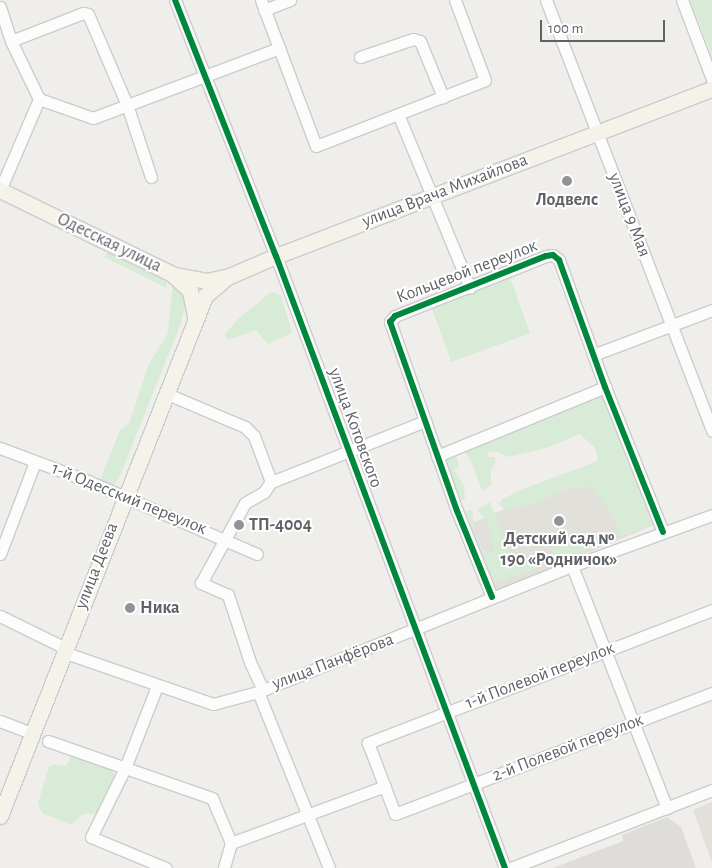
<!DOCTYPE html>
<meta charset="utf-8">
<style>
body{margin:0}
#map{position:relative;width:712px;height:868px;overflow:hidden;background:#efeeea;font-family:"Alegreya Sans",sans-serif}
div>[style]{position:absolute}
.industrial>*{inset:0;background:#dfddda}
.education>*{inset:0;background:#e2e0da;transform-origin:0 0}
.green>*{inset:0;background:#d8ebd6;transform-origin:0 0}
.roads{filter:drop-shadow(1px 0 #cbcccc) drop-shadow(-1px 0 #cbcccc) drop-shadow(0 1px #cbcccc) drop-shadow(0 -1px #cbcccc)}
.minor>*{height:11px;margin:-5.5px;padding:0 5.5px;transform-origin:5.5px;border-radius:5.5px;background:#fdfcfc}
.major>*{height:15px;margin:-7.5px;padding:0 7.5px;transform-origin:7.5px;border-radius:7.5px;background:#f4f2e9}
.cycleway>*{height:6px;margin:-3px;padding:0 3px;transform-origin:3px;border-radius:3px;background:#00873e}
.dots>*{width:14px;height:14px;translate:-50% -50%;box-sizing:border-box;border:2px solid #fff;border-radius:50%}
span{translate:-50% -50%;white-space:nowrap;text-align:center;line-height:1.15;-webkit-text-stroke:4px #fff;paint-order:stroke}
.street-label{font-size:18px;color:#5f6368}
.poi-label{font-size:18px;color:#5f6368;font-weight:700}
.left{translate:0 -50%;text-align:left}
.scale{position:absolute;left:540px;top:20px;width:125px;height:22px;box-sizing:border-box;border:2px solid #5f6368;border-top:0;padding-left:6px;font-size:15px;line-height:18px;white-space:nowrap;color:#5f6368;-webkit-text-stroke:4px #fff;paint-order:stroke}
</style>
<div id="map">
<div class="industrial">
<div style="clip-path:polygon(667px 817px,681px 827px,696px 868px,553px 868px,623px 841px,622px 835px)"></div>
</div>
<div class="education">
<div style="left:627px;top:457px;width:73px;height:175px;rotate:67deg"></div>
<div style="clip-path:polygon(712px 802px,712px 862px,693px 810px)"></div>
</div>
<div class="green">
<div style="clip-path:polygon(690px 0,712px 0,712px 57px)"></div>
<div style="clip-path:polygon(110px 251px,167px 277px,166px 288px,104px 257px)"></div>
<div style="left:509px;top:275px;width:62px;height:84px;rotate:70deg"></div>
<div style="clip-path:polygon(173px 280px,181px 289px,185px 304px,181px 323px,120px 476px,111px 488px,99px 483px,120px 430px,129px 424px,149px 364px,168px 333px)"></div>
<div style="clip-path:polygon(271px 292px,281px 295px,292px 333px,268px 344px,256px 330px,228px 340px,225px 334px,238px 319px)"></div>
<div style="clip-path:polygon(602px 394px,655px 524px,620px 537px,615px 518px,591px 487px,570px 488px,536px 503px,506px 510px,499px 504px,502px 499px,526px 488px,595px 462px,598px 458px,595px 448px,580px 434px,546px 448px,507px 457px,498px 452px,488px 452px,489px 457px,494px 457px,496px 462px,491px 470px,491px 486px,482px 490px,471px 461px,463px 449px)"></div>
<div style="clip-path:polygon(455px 452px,459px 466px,454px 470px,464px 486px,465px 499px,457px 503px,439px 458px)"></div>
<div style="clip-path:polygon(490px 502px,513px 561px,524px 562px,538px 557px,539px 560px,538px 568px,491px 585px,461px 512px,472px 510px,475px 535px,485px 555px,495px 551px,486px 520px,477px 510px)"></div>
<div style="clip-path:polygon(602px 532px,607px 542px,553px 562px,549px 559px,553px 548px)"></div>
<div style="clip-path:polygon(72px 755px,110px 767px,118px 780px,97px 814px,83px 814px,71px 825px,42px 813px,38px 803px,49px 767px,55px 764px,66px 766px)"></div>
</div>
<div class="roads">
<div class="minor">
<div style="left:175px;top:0;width:275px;rotate:68.5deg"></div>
<div style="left:276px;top:256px;width:653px;rotate:69.49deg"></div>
<div style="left:261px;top:0;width:156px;rotate:69.4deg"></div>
<div style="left:316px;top:146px;width:181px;rotate:-21.3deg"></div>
<div style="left:485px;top:80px;width:85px;rotate:-110.6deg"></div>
<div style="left:546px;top:0;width:462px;rotate:68.9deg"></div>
<div style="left:682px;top:0;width:85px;rotate:69.2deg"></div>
<div style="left:0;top:7px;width:36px;rotate:72deg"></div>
<div style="left:11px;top:41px;width:64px;rotate:64.2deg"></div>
<div style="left:39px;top:99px;width:57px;rotate:19.4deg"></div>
<div style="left:93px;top:118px;width:199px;rotate:-20.6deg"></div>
<div style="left:264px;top:10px;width:28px;rotate:-21deg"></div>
<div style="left:11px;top:41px;width:77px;rotate:-21.3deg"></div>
<div style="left:83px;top:13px;width:5px;rotate:11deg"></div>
<div style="left:88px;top:14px;width:99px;rotate:66.8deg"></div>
<div style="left:127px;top:105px;width:76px;rotate:71.6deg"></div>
<div style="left:360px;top:57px;width:56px;rotate:-18.8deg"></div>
<div style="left:413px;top:39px;width:7px;rotate:16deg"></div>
<div style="left:420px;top:41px;width:61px;rotate:67.7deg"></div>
<div style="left:398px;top:114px;width:188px;rotate:67.5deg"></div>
<div style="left:0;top:190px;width:99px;rotate:-66.8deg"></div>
<div style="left:593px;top:355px;width:127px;rotate:-20.7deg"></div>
<div style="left:165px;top:393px;width:87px;rotate:23deg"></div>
<div style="left:245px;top:427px;width:13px;rotate:45deg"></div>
<div style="left:254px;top:436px;width:49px;rotate:69.7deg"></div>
<div style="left:0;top:448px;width:94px;rotate:20.6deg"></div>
<div style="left:88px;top:481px;width:184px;rotate:23.4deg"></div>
<div style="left:437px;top:456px;width:182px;rotate:-22.3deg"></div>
<div style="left:271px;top:482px;width:166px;rotate:-21.6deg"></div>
<div style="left:0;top:554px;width:98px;rotate:-69.2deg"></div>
<div style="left:572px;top:566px;width:260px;rotate:68.6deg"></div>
<div style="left:492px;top:597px;width:93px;rotate:-112.1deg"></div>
<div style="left:457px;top:511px;width:201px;rotate:-109.5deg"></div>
<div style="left:390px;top:322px;width:8px;rotate:-50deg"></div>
<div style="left:395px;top:316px;width:162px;rotate:-21.7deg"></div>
<div style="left:546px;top:256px;width:7px;rotate:-8deg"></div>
<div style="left:553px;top:255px;width:8px;rotate:40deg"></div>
<div style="left:559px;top:260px;width:135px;rotate:70.1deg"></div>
<div style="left:605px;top:387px;width:156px;rotate:68.2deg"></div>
<div style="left:712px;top:610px;width:369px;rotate:158.9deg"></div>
<div style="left:368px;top:743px;width:76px;rotate:69.2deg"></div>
<div style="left:395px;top:814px;width:339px;rotate:-20.9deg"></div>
<div style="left:0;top:616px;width:72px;rotate:26.2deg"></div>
<div style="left:63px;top:652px;width:159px;rotate:19.1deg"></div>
<div style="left:213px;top:704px;width:47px;rotate:-14.9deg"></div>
<div style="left:258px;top:692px;width:338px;rotate:-21.9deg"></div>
<div style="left:572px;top:566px;width:149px;rotate:-20deg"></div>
<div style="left:157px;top:686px;width:88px;rotate:111.3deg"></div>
<div style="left:125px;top:768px;width:77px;rotate:116.2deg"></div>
<div style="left:91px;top:837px;width:81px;rotate:22.5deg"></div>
<div style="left:263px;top:690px;width:31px;rotate:-115deg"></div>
<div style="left:250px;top:662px;width:71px;rotate:-108.2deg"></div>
<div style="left:228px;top:595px;width:30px;rotate:-156deg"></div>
<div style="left:201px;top:583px;width:91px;rotate:-61.2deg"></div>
<div style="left:245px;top:503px;width:22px;rotate:-30deg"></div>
<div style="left:264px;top:492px;width:12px;rotate:-55deg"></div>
<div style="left:258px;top:692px;width:190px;rotate:68deg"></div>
<div style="left:0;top:721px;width:33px;rotate:21deg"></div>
<div style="left:48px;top:741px;width:174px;rotate:19.2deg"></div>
<div style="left:212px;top:798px;width:49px;rotate:67.1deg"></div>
<div style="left:231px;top:843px;width:26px;rotate:106deg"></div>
<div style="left:231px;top:843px;width:164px;rotate:-20.3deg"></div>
<div style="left:511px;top:868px;width:216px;rotate:-21.2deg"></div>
</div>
<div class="major">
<div style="left:0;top:190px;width:191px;rotate:26deg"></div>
<div style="left:172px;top:274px;width:25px;rotate:43deg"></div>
<div style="left:190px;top:291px;width:25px;rotate:79deg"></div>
<div style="left:176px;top:275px;width:32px;rotate:11deg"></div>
<div style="left:207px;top:281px;width:18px;rotate:-13deg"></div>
<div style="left:0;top:816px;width:559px;rotate:-68.48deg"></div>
<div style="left:205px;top:296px;width:29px;rotate:-41deg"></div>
<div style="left:227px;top:277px;width:53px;rotate:-23.2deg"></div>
<div style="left:276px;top:256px;width:467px;rotate:-21deg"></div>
</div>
</div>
<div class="cycleway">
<div style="left:175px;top:0;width:275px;rotate:68.5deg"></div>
<div style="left:276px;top:256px;width:653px;rotate:69.49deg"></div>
<div style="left:492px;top:597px;width:93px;rotate:-112.1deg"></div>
<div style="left:457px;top:511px;width:201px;rotate:-109.5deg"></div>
<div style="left:390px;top:322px;width:8px;rotate:-50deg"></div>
<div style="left:395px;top:316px;width:162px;rotate:-21.7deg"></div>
<div style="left:546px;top:256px;width:7px;rotate:-8deg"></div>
<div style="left:553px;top:255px;width:8px;rotate:40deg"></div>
<div style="left:559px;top:260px;width:135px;rotate:70.1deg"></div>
<div style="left:605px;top:387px;width:156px;rotate:68.2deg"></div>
</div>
<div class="dots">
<div style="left:567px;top:181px;background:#919496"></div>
<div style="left:559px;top:521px;background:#919496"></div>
<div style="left:239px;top:525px;background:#919496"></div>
<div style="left:130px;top:608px;background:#919496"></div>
</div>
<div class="street-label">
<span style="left:445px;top:191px;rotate:-21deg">улица Врача Михайлова</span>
<span style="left:629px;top:215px;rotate:69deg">улица 9 Мая</span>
<span style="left:109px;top:243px;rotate:26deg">Одесская улица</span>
<span style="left:467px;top:272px;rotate:-21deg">Кольцевой переулок</span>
<span style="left:355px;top:428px;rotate:70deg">улица Котовского</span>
<span style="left:129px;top:499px;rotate:22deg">1-й Одесский переулок</span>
<span style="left:97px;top:566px;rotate:-69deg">улица Деева</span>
<span style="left:333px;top:662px;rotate:-21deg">улица Панфёрова</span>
<span style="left:540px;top:676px;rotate:-21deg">1-й Полевой переулок</span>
<span style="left:568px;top:748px;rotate:-21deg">2-й Полевой переулок</span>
</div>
<div class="poi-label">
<span style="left:567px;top:200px">Лодвелс</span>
<span class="left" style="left:249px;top:525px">ТП-4004</span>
<span style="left:559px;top:550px">Детский сад №<br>190 «Родничок»</span>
<span class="left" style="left:140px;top:608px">Ника</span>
</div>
<div class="scale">100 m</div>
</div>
